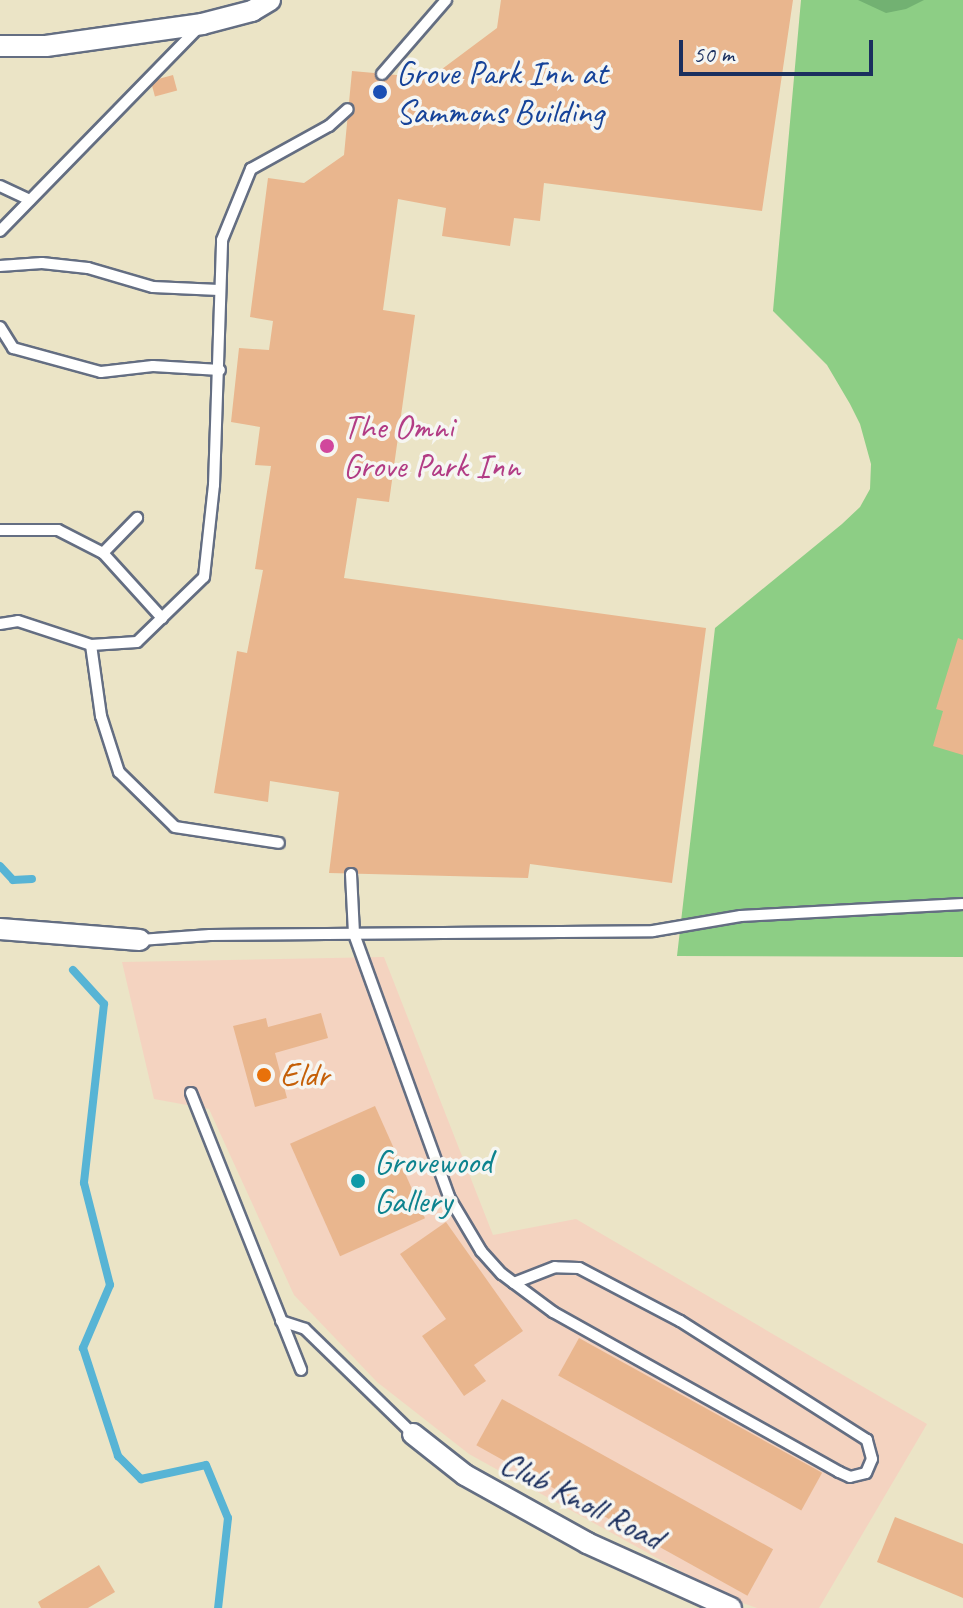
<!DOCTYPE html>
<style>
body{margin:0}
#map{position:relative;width:963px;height:1608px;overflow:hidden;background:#ebe4c6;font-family:Caveat,sans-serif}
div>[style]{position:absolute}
.built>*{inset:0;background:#f4d3c0}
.green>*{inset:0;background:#8dce85}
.forest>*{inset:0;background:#72b172}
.stream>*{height:8px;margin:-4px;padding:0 4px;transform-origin:4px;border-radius:4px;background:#57b4d5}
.building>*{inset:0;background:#e9b68e;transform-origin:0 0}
.roads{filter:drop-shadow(2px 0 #646e82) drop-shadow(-2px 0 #646e82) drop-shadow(0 2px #646e82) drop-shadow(0 -2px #646e82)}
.lane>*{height:10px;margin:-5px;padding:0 5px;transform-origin:5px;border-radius:5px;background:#fff}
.street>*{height:20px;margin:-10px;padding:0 10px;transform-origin:10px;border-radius:10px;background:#fff}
.dots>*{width:22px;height:22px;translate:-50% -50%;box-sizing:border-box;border:4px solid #f6f6f2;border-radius:50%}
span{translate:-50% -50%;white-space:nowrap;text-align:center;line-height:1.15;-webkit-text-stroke:7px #f6f6f2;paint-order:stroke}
.transit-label{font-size:34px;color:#164399}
.left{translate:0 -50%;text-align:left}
.hotel-label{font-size:34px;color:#b23c85}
.food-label{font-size:34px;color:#c56008}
.culture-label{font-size:34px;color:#0d838f}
.street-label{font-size:34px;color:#1b2f5e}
.scale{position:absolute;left:679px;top:40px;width:194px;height:36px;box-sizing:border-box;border:4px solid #1b2f5e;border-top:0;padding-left:10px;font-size:24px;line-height:28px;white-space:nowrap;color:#1b2f5e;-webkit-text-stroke:6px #f6f6f2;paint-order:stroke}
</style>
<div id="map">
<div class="built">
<div style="clip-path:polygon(384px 957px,493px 1235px,576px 1219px,927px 1424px,819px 1608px,757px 1608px,731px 1599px,469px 1454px,377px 1382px,294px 1295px,209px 1109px,154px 1099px,122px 962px)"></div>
</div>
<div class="green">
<div style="clip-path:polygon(801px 0,963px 0,963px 957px,677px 956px,715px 628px,842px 524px,860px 507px,870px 489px,871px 464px,860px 424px,850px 404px,827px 365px,773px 311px)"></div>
</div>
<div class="forest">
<div style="clip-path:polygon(858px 0,924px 0,906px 9px,886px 13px)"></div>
</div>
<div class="stream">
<div style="left:0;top:866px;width:19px;rotate:47deg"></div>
<div style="left:13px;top:880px;width:19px;rotate:-3deg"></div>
<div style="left:73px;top:970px;width:46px;rotate:47.6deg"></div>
<div style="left:104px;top:1004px;width:180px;rotate:96.4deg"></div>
<div style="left:84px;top:1183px;width:105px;rotate:75.7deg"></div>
<div style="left:110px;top:1285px;width:69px;rotate:113.2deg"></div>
<div style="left:83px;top:1348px;width:114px;rotate:72deg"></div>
<div style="left:118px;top:1456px;width:33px;rotate:45deg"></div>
<div style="left:141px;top:1479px;width:66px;rotate:-12.2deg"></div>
<div style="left:206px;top:1465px;width:57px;rotate:67.5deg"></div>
<div style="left:228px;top:1518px;width:91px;rotate:96.3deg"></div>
</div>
<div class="building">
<div style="clip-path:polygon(501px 0,793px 0,762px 211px,544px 183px,540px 221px,514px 218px,510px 246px,442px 236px,446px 208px,398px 199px,383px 310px,415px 315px,389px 502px,357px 498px,344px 578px,706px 628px,672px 883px,530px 864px,528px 878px,329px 873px,339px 792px,270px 781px,268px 802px,214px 793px,237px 651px,247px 653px,263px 570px,255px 569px,271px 466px,255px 465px,260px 427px,231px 422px,239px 348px,269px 350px,273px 321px,250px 317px,268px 178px,304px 183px,344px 155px,352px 71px,430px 78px,497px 28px)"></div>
<div style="left:173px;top:75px;width:16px;height:23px;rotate:75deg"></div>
<div style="clip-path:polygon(958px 638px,963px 640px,963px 755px,933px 746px,943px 711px,936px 709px)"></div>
<div style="clip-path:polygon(321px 1013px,328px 1038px,275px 1053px,287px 1098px,255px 1107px,233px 1026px,266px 1018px,268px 1027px)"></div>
<div style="left:375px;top:1106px;width:123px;height:93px;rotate:66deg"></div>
<div style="clip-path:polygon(446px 1222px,523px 1331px,474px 1365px,486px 1381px,464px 1396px,422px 1336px,446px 1319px,400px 1254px)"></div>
<div style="left:579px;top:1338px;width:278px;height:43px;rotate:29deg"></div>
<div style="left:502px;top:1399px;width:310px;height:53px;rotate:29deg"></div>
<div style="clip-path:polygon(895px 1517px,963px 1544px,963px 1598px,877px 1562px)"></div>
<div style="clip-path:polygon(99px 1565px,115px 1592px,88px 1608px,41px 1608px,38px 1602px)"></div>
</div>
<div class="roads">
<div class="lane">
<div style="left:382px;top:74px;width:98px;rotate:-49.1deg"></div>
<div style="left:0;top:186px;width:33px;rotate:25deg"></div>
<div style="left:0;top:231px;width:284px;rotate:-45.7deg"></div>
<div style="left:0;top:266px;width:42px;rotate:-4.1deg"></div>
<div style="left:42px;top:263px;width:46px;rotate:6.2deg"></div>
<div style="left:88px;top:268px;width:68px;rotate:16.3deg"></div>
<div style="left:153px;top:287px;width:66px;rotate:2.6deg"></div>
<div style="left:0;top:327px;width:25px;rotate:58deg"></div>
<div style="left:13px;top:348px;width:91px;rotate:15.3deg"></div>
<div style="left:101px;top:372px;width:52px;rotate:-6.6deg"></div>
<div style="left:153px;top:366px;width:67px;rotate:3.4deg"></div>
<div style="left:0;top:530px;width:58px"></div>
<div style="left:58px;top:530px;width:51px;rotate:27.1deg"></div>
<div style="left:103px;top:553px;width:88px;rotate:47.8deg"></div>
<div style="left:103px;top:553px;width:49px;rotate:-45.8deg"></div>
<div style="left:0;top:624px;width:18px;rotate:-9deg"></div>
<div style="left:18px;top:621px;width:77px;rotate:18.2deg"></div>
<div style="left:91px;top:645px;width:46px;rotate:-3.7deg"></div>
<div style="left:137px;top:642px;width:93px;rotate:-44.1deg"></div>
<div style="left:204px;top:577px;width:93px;rotate:-83.8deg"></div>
<div style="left:214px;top:485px;width:245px;rotate:-88.1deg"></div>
<div style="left:222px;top:240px;width:77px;rotate:-67.8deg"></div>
<div style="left:251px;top:169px;width:89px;rotate:-28.9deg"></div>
<div style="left:329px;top:126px;width:25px;rotate:-42deg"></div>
<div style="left:91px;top:645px;width:72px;rotate:82deg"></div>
<div style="left:101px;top:716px;width:59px;rotate:72.2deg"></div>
<div style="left:119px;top:772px;width:78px;rotate:44.5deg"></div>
<div style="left:175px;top:827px;width:105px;rotate:8.7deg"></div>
<div style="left:351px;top:874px;width:60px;rotate:87.1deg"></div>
<div style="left:354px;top:934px;width:280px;rotate:70.1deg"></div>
<div style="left:449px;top:1197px;width:63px;rotate:59.3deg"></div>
<div style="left:481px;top:1251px;width:31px;rotate:48deg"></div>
<div style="left:502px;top:1274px;width:15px;rotate:37deg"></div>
<div style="left:514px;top:1283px;width:49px;rotate:36.6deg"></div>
<div style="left:553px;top:1312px;width:328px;rotate:29.2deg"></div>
<div style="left:839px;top:1472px;width:12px;rotate:24deg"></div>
<div style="left:850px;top:1477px;width:16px;rotate:-14deg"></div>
<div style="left:866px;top:1473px;width:15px;rotate:-67deg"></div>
<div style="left:872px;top:1459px;width:20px;rotate:-105deg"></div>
<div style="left:867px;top:1440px;width:222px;rotate:-147.5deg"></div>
<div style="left:680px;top:1321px;width:114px;rotate:-152.3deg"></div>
<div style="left:579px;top:1268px;width:24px;rotate:-178deg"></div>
<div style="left:555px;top:1267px;width:44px;rotate:158.7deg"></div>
<div style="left:140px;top:940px;width:70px;rotate:-4.1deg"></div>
<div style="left:210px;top:935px;width:443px;rotate:-0.5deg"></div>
<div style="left:653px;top:931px;width:89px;rotate:-9.7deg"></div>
<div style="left:741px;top:916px;width:222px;rotate:-3.1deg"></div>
<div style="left:191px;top:1093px;width:298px;rotate:68.3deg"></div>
<div style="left:281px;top:1321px;width:25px;rotate:18deg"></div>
<div style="left:305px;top:1329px;width:151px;rotate:44.2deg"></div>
</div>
<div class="street">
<div style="left:0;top:46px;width:46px"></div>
<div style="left:46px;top:46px;width:158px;rotate:-8deg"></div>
<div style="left:202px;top:24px;width:52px;rotate:-14.6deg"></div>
<div style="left:252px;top:11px;width:21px;rotate:-31deg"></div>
<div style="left:0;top:929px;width:140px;rotate:4.5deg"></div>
<div style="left:413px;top:1434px;width:66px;rotate:38.3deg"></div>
<div style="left:465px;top:1475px;width:140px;rotate:29.1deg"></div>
<div style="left:587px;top:1543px;width:158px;rotate:24.3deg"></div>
</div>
</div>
<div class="dots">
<div style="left:380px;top:92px;background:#1a4fb4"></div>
<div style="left:327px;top:446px;background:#d1479c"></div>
<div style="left:264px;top:1075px;background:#e8710a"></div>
<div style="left:358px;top:1181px;background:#0f9aa8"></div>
</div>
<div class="transit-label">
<span class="left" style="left:396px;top:92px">Grove Park Inn at<br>Sammons Building</span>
</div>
<div class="hotel-label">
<span class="left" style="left:343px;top:446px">The Omni<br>Grove Park Inn</span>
</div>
<div class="food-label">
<span class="left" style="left:280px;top:1075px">Eldr</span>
</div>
<div class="culture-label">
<span class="left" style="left:374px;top:1181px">Grovewood<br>Gallery</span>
</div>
<div class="street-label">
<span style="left:582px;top:1500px;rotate:27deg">Club Knoll Road</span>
</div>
<div class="scale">50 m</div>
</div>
